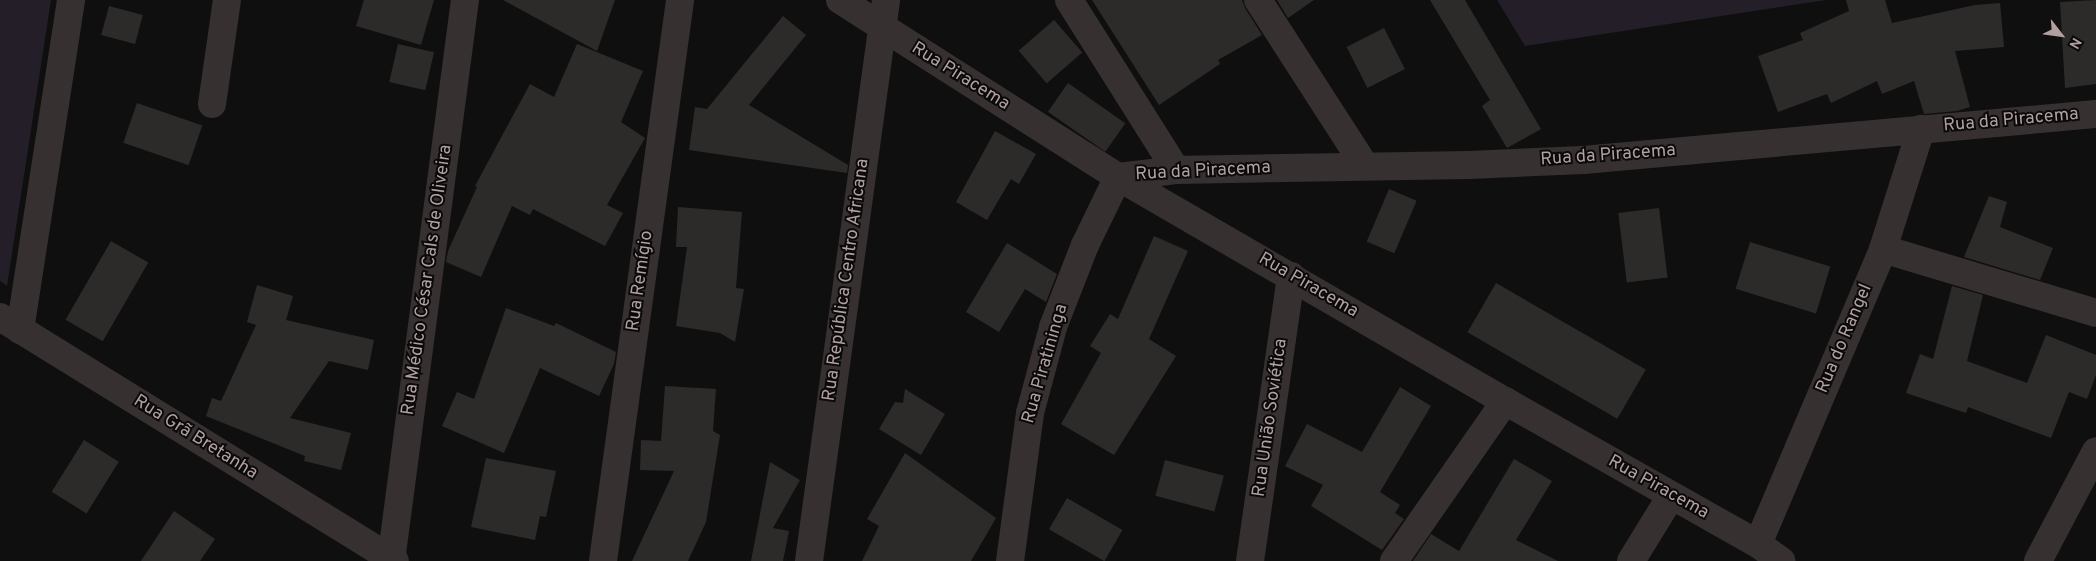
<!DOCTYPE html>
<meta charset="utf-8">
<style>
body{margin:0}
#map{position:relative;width:2096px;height:561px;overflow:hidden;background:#100f0f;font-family:Overpass,sans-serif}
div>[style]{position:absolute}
.green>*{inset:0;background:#231e28}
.building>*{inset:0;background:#2d2a2a;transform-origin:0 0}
.street>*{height:28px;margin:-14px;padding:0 14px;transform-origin:14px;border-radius:14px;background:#363130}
span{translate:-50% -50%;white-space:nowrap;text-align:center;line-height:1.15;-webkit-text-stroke:4px #0b0a0a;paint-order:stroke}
.street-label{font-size:18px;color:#b29f9f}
.north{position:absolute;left:2036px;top:10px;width:50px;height:50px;-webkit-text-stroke:4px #0b0a0a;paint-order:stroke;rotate:120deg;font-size:14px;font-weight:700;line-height:20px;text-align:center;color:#b29f9f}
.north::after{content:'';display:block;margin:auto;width:18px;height:22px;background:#b29f9f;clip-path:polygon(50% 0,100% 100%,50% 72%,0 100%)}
</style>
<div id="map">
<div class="green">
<div style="clip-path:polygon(0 0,51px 0,7px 286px,0 281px)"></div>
<div style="clip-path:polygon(1497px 0,1826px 0,1525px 46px)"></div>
</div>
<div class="building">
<div style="clip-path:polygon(364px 0,434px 0,421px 45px,356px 26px)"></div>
<div style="clip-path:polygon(503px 0,615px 0,597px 51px)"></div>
<div style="clip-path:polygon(1092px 0,1242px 0,1245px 8px,1262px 35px,1218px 60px,1220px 64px,1159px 105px)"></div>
<div style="clip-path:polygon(1277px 0,1314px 0,1288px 18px)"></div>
<div style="clip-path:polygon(1430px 0,1465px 0,1541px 129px,1507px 148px,1482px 106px,1490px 100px)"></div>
<div style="clip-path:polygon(1846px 0,1885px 0,1892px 23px,1975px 5px,2000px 3px,2004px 47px,1955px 51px,1970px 107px,1957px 111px,1924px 114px,1914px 81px,1882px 94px,1877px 81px,1831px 103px,1827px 94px,1778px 112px,1758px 56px,1803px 40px,1800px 33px,1849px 11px)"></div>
<div style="clip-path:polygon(2096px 0,2096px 84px,2065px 88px,2060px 2px)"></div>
<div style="left:109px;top:6px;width:35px;height:30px;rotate:15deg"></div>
<div style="clip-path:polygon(783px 16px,806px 35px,749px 105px,848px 165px,847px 173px,689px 150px,695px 107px,707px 109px)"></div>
<div style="left:1054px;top:20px;width:43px;height:47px;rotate:49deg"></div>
<div style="left:1384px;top:28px;width:46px;height:42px;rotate:63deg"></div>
<div style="left:398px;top:44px;width:37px;height:39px;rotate:13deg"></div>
<div style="clip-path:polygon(577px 44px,643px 71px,621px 122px,645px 138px,607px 205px,623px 213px,605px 246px,533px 209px,530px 215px,512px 206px,481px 277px,446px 262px,448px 251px,477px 187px,475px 186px,530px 84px,554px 97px)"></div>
<div style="left:1068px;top:83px;width:70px;height:35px;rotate:35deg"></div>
<div style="left:137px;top:103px;width:69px;height:42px;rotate:19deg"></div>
<div style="clip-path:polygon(995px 131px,1036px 154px,1019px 184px,1011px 179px,987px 220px,956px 202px)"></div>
<div style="left:1389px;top:189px;width:30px;height:57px;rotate:23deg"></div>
<div style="clip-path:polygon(1989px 196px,2007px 202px,2000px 227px,2053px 248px,2040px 280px,1964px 257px)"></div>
<div style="clip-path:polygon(678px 207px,742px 212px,736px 288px,744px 289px,735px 342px,720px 333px,676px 326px,687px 247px,676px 247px)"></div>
<div style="left:1659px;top:208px;width:70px;height:41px;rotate:83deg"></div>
<div style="clip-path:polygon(1154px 236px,1188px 251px,1149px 339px,1176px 356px,1114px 455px,1061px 424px,1101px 353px,1090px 346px,1110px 314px,1118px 319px)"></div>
<div style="left:111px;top:241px;width:43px;height:91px;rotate:30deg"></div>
<div style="left:1750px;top:242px;width:84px;height:49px;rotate:17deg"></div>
<div style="clip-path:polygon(1007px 243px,1057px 274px,1046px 302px,1025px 289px,999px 332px,966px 312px)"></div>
<div style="left:1496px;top:283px;width:173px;height:57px;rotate:30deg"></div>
<div style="clip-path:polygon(257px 285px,293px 296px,286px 320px,374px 340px,368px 370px,329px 361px,290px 418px,351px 433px,341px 470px,304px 461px,305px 456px,206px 416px,212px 398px,221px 401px,256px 325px,247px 322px)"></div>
<div style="clip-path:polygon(1952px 286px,1983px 295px,1967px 361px,2027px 383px,2046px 335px,2096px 355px,2096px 375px,2087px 399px,2069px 392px,2051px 438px,1968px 407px,1966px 413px,1906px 393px,1920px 354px,1933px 359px)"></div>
<div style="clip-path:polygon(506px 308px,554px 326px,556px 323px,616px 352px,614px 364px,599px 396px,540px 368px,504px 453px,442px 426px,457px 392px,474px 399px)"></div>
<div style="clip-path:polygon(665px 386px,716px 389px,713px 431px,720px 435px,706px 522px,688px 561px,632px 561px,674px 471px,640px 470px,641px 440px,661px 441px)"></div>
<div style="clip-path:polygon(1400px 387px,1431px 406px,1380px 492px,1400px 505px,1395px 513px,1404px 519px,1382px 550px,1311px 506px,1323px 485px,1285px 466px,1307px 424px,1362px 452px)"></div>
<div style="clip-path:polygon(905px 389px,945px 414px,921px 455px,879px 429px,895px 402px,903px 403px)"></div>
<div style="left:84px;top:440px;width:41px;height:61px;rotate:32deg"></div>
<div style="clip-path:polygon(905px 453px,996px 518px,971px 561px,862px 561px,879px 526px,867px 519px)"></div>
<div style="clip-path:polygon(486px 458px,556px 471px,546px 517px,540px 516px,535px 540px,471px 527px)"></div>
<div style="clip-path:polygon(1514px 459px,1552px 481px,1516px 540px,1558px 561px,1413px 561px,1431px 534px,1459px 551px)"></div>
<div style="left:1165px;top:460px;width:61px;height:37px;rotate:15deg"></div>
<div style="clip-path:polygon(770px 462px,800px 480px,773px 528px,789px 531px,783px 561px,751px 561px)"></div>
<div style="left:1067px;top:498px;width:64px;height:36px;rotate:30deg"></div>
<div style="clip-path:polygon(174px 511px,215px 539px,200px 561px,141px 561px)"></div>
</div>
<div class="street">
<div style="left:840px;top:0;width:330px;rotate:32.5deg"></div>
<div style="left:1118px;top:177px;width:447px;rotate:30.1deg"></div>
<div style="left:1505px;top:401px;width:291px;rotate:29.5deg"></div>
<div style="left:1758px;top:544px;width:29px;rotate:36deg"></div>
<div style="left:1069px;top:0;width:201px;rotate:57.8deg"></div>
<div style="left:1258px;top:0;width:197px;rotate:57.2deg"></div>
<div style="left:212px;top:104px;width:105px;rotate:-81.8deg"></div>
<div style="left:1883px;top:249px;width:222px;rotate:16.7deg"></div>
<div style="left:0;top:317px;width:464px;rotate:31.7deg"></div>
<div style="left:20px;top:330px;width:334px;rotate:-81.2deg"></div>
<div style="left:1758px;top:544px;width:320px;rotate:-67deg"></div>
<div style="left:1883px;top:249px;width:126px;rotate:-72.4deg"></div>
<div style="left:391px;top:561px;width:566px;rotate:-82.49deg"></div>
<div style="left:603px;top:561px;width:566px;rotate:-82.18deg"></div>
<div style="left:809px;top:561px;width:566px;rotate:-82.18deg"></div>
<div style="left:1010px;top:561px;width:149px;rotate:-82.3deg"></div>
<div style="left:1030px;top:413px;width:89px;rotate:-75deg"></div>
<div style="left:1053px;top:327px;width:88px;rotate:-68.7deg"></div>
<div style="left:1085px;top:245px;width:76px;rotate:-64.1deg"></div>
<div style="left:1118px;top:177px;width:58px;rotate:-6.9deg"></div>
<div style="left:1176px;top:170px;width:293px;rotate:-1deg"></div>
<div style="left:1469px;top:165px;width:114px;rotate:-2.5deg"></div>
<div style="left:1583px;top:160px;width:515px;rotate:-5.12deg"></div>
<div style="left:1250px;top:561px;width:288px;rotate:-81.8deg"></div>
<div style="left:1394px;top:561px;width:195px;rotate:-55.2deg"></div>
<div style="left:1631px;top:561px;width:76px;rotate:-58.4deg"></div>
<div style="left:2038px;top:561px;width:124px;rotate:-62.2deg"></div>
</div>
<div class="street-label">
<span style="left:960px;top:77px;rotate:32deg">Rua Piracema</span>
<span style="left:2011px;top:121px;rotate:-5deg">Rua da Piracema</span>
<span style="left:1608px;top:156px;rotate:-4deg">Rua da Piracema</span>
<span style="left:1203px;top:172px;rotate:-3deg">Rua da Piracema</span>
<span style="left:428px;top:280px;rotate:-82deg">Rua Médico César Cals de Oliveira</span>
<span style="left:847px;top:280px;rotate:-82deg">Rua República Centro Africana</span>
<span style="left:641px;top:281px;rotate:-82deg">Rua Remígio</span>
<span style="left:1308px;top:286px;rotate:30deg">Rua Piracema</span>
<span style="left:1845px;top:339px;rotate:-67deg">Rua do Rangel</span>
<span style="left:1046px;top:364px;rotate:-74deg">Rua Piratininga</span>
<span style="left:1271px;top:418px;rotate:-82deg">Rua União Soviética</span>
<span style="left:195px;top:438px;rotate:32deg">Rua Grã Bretanha</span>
<span style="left:1658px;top:488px;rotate:29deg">Rua Piracema</span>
</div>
<div class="north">N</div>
</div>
